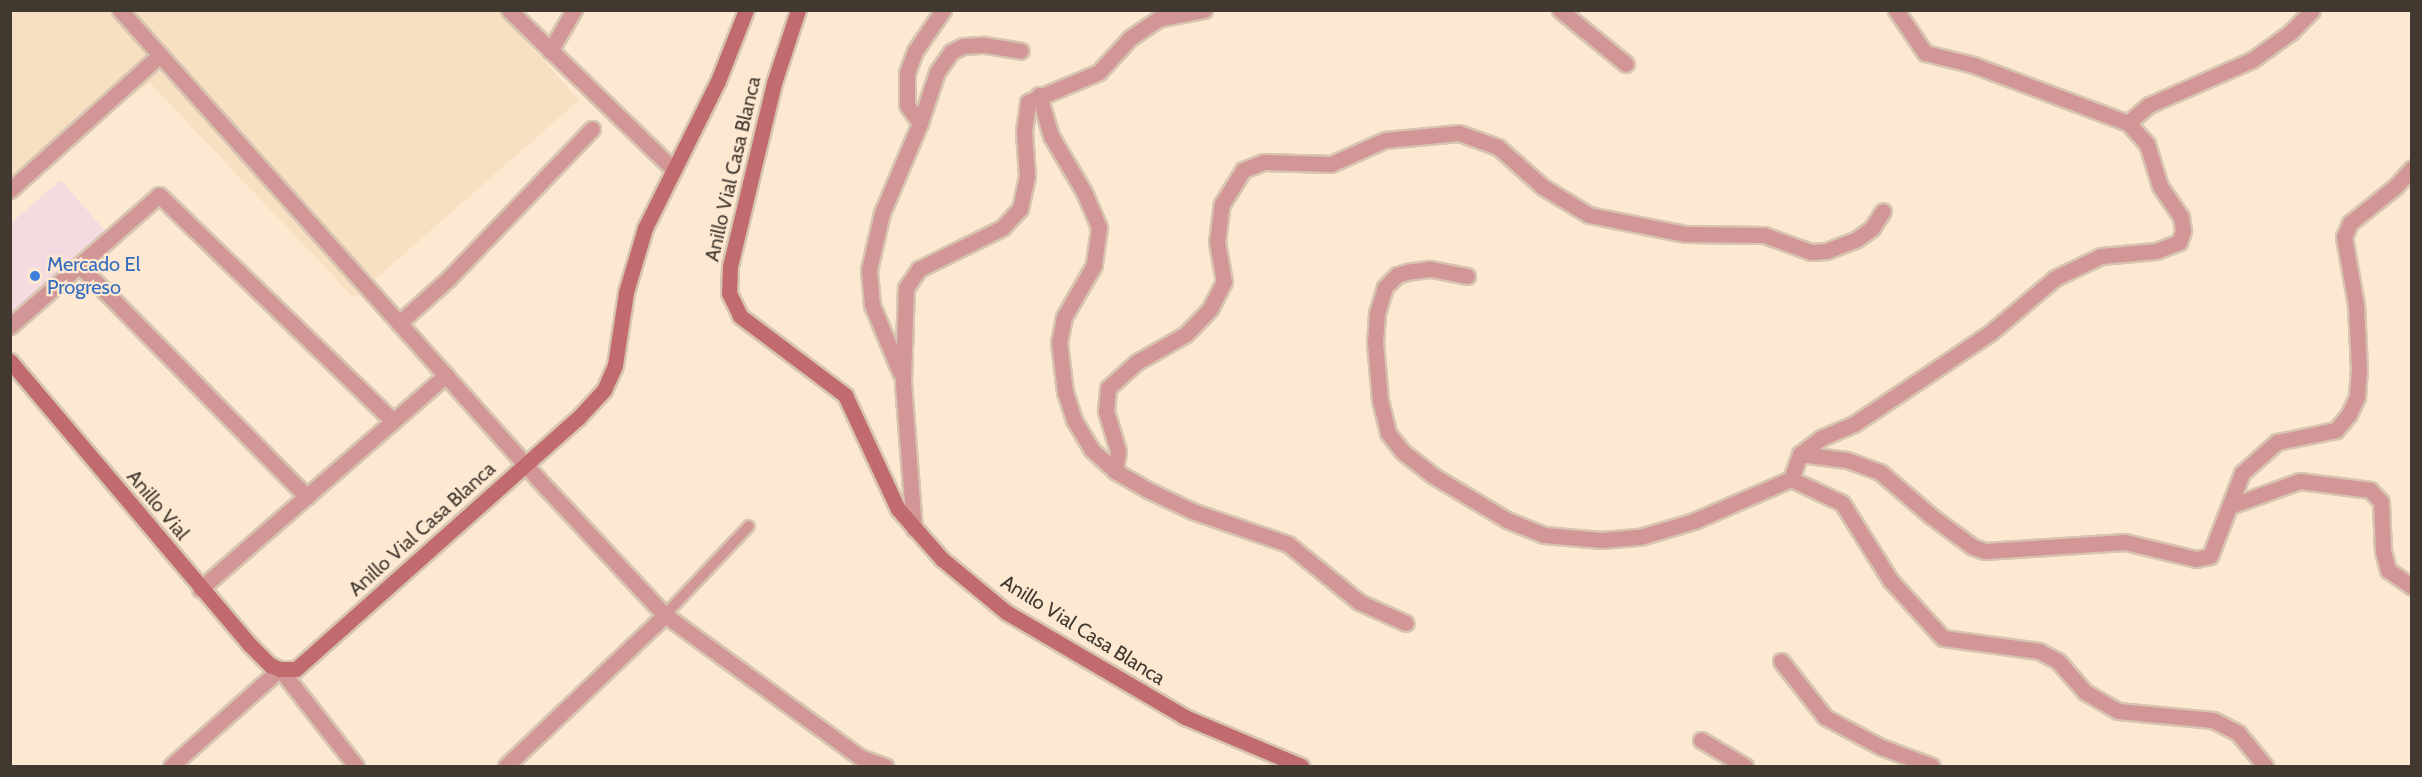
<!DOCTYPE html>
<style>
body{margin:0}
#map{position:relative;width:2422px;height:777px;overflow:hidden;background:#fde8d1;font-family:Cabin,sans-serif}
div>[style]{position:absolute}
.commercial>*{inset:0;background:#f5dadf}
.built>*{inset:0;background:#f9dfc1}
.roads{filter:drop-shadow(2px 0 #d7c5b1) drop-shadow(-2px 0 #d7c5b1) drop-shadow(0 2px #d7c5b1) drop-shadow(0 -2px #d7c5b1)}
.service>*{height:10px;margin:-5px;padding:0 5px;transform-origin:5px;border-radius:5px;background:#d39697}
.minor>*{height:15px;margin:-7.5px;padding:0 7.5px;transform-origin:7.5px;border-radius:7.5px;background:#d39697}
.secondary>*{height:15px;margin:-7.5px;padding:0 7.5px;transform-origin:7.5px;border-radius:7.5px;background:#c16b6f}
.dots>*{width:16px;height:16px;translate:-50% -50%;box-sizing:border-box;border:3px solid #fde8d1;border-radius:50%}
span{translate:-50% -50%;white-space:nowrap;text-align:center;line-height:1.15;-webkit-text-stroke:4.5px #fde8d1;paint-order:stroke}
.street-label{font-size:20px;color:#413930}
.shop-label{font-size:20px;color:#366cbe}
.left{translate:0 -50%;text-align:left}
.frame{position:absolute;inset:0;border:12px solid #413930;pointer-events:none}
</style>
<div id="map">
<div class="commercial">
<div style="clip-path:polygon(61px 180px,107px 233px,11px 318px,10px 224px)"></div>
</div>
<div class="built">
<div style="clip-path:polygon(11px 11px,499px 11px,579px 100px,354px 298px,150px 83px,11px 184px)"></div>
</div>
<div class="roads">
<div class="service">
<div style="left:665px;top:615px;width:122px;rotate:-46.7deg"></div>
</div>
<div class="minor">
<div style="left:120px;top:10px;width:628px;rotate:48.29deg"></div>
<div style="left:538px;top:479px;width:186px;rotate:47deg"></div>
<div style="left:665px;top:615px;width:241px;rotate:36.1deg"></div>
<div style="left:860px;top:757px;width:27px;rotate:20deg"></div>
<div style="left:509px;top:10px;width:230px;rotate:44.1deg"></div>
<div style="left:1560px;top:10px;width:85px;rotate:39.3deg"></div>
<div style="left:550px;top:51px;width:48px;rotate:-59.7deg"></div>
<div style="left:1039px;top:95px;width:43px;rotate:73.7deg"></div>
<div style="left:1051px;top:136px;width:65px;rotate:59.5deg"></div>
<div style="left:1084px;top:192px;width:39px;rotate:67deg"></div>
<div style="left:1099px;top:228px;width:37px;rotate:98deg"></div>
<div style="left:1094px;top:265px;width:60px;rotate:120deg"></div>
<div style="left:1064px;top:317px;width:25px;rotate:101deg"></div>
<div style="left:1059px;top:342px;width:50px;rotate:83.2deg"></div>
<div style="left:1065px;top:392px;width:29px;rotate:72deg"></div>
<div style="left:1074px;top:420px;width:35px;rotate:59deg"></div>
<div style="left:1092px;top:450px;width:31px;rotate:42deg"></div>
<div style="left:1115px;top:471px;width:38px;rotate:30deg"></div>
<div style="left:1148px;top:490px;width:49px;rotate:25.5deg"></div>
<div style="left:1192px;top:511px;width:102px;rotate:19deg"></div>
<div style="left:1288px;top:544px;width:92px;rotate:39.2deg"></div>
<div style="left:1359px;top:602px;width:51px;rotate:24.1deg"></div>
<div style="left:920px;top:123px;width:22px;rotate:-126deg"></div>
<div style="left:907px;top:105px;width:32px;rotate:-90deg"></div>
<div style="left:907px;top:73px;width:23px;rotate:-70deg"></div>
<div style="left:915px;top:51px;width:50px;rotate:-55.7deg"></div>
<div style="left:2128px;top:123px;width:28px;rotate:-41deg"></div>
<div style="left:2149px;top:105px;width:112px;rotate:-23.6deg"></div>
<div style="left:2252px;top:60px;width:48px;rotate:-35.7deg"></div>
<div style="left:2291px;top:32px;width:30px;rotate:-46deg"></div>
<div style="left:10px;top:190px;width:202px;rotate:-42deg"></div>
<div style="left:79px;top:265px;width:325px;rotate:45.5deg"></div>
<div style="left:1467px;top:276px;width:38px;rotate:-169deg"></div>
<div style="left:1430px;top:269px;width:23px;rotate:173deg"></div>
<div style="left:1407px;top:272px;width:10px;rotate:163deg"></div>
<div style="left:1397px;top:275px;width:17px;rotate:135deg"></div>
<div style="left:1385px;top:287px;width:28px;rotate:107deg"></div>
<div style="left:1377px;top:314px;width:28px;rotate:94deg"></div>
<div style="left:1375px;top:342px;width:58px;rotate:85.1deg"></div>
<div style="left:1380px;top:400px;width:34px;rotate:76deg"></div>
<div style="left:1388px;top:433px;width:24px;rotate:52deg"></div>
<div style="left:1403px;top:452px;width:37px;rotate:38deg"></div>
<div style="left:1432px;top:475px;width:87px;rotate:31deg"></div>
<div style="left:1507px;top:520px;width:40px;rotate:22deg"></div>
<div style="left:1544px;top:535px;width:58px;rotate:4.9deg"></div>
<div style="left:1602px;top:540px;width:38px;rotate:-5deg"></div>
<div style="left:1640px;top:537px;width:56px;rotate:-16.5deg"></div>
<div style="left:1694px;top:521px;width:106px;rotate:-23.4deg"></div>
<div style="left:1791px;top:479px;width:27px;rotate:-70deg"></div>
<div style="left:1800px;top:454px;width:26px;rotate:-37deg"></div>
<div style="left:1821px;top:438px;width:36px;rotate:-23deg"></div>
<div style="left:1854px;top:424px;width:164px;rotate:-33.8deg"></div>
<div style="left:1990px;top:333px;width:85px;rotate:-40.2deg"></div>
<div style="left:2055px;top:278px;width:51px;rotate:-25.6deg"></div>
<div style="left:2101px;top:256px;width:55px;rotate:-5.2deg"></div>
<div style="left:2156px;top:251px;width:25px;rotate:-21deg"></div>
<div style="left:2179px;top:242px;width:12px;rotate:-70deg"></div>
<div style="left:2183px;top:231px;width:14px;rotate:-98deg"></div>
<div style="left:2181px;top:217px;width:37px;rotate:-124deg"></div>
<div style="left:2160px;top:186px;width:44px;rotate:-107.2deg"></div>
<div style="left:2147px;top:144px;width:28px;rotate:-132deg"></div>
<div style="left:2128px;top:123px;width:165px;rotate:-159.4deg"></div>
<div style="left:1974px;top:65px;width:50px;rotate:-166.2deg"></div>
<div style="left:1925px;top:53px;width:52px;rotate:-124deg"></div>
<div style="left:399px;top:323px;width:66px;rotate:-41.9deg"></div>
<div style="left:448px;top:279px;width:208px;rotate:-46.2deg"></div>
<div style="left:10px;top:326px;width:198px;rotate:-41.3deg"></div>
<div style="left:159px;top:195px;width:325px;rotate:44deg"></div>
<div style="left:900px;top:372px;width:73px;rotate:-112.7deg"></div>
<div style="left:872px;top:305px;width:35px;rotate:-95deg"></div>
<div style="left:869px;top:270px;width:58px;rotate:-77.2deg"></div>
<div style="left:882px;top:213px;width:98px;rotate:-67.1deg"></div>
<div style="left:920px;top:123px;width:54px;rotate:-71.6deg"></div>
<div style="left:937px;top:72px;width:24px;rotate:-55deg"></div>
<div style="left:951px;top:52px;width:13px;rotate:-27deg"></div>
<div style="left:963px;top:46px;width:22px;rotate:-3deg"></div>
<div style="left:985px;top:45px;width:36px;rotate:9deg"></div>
<div style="left:1800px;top:454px;width:47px;rotate:7.3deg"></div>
<div style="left:1847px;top:460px;width:35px;rotate:20deg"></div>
<div style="left:1880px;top:472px;width:67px;rotate:40.8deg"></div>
<div style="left:1931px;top:516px;width:52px;rotate:36.4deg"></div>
<div style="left:1973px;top:547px;width:13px;rotate:18deg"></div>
<div style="left:1985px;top:551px;width:140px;rotate:-3.7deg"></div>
<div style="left:2125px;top:542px;width:73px;rotate:13.5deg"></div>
<div style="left:2196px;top:559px;width:14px;rotate:-12deg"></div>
<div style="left:2210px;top:556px;width:89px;rotate:-68.9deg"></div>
<div style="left:2242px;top:473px;width:47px;rotate:-41.5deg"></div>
<div style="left:2277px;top:442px;width:60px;rotate:-11.5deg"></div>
<div style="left:2336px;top:430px;width:21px;rotate:-51deg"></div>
<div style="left:2349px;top:414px;width:19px;rotate:-65deg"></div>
<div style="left:2357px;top:397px;width:27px;rotate:-86deg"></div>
<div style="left:2359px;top:370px;width:65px;rotate:-92.6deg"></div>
<div style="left:2356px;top:305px;width:69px;rotate:-100deg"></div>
<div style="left:2344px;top:237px;width:15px;rotate:-67deg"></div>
<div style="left:2350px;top:223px;width:59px;rotate:-38.8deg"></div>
<div style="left:2396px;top:186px;width:24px;rotate:-48deg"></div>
<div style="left:1115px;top:471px;width:20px;rotate:-81deg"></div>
<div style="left:1118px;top:451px;width:42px;rotate:-106.7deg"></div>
<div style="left:1106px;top:411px;width:23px;rotate:-85deg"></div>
<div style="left:1108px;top:388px;width:39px;rotate:-42deg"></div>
<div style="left:1137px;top:362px;width:56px;rotate:-29.7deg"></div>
<div style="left:1186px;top:334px;width:35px;rotate:-46deg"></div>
<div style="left:1210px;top:309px;width:30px;rotate:-63deg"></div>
<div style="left:1224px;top:282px;width:41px;rotate:-99.9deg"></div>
<div style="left:1217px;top:242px;width:38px;rotate:-83deg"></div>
<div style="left:1222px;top:204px;width:40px;rotate:-58deg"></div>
<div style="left:1243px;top:170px;width:22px;rotate:-21deg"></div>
<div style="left:1264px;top:162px;width:67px;rotate:1.7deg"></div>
<div style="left:1331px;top:164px;width:59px;rotate:-24deg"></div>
<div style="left:1385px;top:140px;width:74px;rotate:-5.4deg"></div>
<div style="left:1459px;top:133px;width:41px;rotate:19.7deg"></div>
<div style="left:1498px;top:147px;width:60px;rotate:41.6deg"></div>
<div style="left:1543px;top:187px;width:54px;rotate:31.3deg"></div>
<div style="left:1589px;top:215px;width:99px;rotate:11.1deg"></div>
<div style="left:1686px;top:234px;width:78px;rotate:0.7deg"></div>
<div style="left:1764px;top:235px;width:50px;rotate:19.9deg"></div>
<div style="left:1811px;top:252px;width:15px;rotate:-4deg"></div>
<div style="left:1826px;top:251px;width:33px;rotate:-21deg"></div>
<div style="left:1857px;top:239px;width:19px;rotate:-36deg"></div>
<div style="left:1872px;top:228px;width:20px;rotate:-57deg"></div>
<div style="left:1791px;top:479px;width:56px;rotate:25.2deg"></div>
<div style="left:1842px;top:503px;width:92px;rotate:57.9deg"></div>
<div style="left:1891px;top:581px;width:77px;rotate:47.6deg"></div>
<div style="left:1943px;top:638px;width:97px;rotate:7.7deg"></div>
<div style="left:2039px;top:651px;width:21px;rotate:28deg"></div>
<div style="left:2058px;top:661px;width:41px;rotate:48.9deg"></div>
<div style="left:2085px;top:692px;width:38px;rotate:30deg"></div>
<div style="left:2118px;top:711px;width:95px;rotate:5.4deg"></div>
<div style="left:2213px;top:720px;width:28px;rotate:27deg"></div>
<div style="left:2238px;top:733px;width:43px;rotate:50.7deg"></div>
<div style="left:2230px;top:506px;width:74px;rotate:-19.7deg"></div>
<div style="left:2300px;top:481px;width:71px;rotate:7.3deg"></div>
<div style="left:2370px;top:490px;width:16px;rotate:47deg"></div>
<div style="left:2381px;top:502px;width:49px;rotate:87.7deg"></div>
<div style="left:2383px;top:551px;width:20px;rotate:75deg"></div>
<div style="left:2388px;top:570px;width:29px;rotate:35deg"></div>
<div style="left:914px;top:529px;width:148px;rotate:-94.3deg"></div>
<div style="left:903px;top:381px;width:93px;rotate:-88.2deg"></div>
<div style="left:906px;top:288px;width:23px;rotate:-56deg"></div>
<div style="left:919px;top:269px;width:93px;rotate:-26.3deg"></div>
<div style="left:1002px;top:228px;width:26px;rotate:-47deg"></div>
<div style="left:1020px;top:209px;width:34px;rotate:-78deg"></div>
<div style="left:1027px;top:176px;width:45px;rotate:-93.8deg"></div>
<div style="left:1024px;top:131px;width:29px;rotate:-82deg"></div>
<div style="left:1028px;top:102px;width:77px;rotate:-22.9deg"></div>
<div style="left:1099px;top:72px;width:46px;rotate:-47.6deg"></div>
<div style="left:1130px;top:38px;width:34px;rotate:-34deg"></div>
<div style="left:1158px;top:19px;width:47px;rotate:-11.1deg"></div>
<div style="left:200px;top:589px;width:326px;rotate:-41deg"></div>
<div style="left:1781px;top:661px;width:71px;rotate:51.8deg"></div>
<div style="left:1825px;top:717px;width:64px;rotate:28.2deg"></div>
<div style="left:1881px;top:747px;width:54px;rotate:20.4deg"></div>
<div style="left:1701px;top:740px;width:51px;rotate:30.6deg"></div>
<div style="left:171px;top:766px;width:146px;rotate:-41.7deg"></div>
<div style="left:280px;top:669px;width:123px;rotate:51.9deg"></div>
<div style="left:506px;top:766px;width:219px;rotate:-43.5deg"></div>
</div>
<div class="secondary">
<div style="left:798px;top:10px;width:77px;rotate:108.2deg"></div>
<div style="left:774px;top:83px;width:188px;rotate:103.5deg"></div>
<div style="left:730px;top:266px;width:27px;rotate:92deg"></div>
<div style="left:729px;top:293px;width:25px;rotate:64deg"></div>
<div style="left:740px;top:316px;width:131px;rotate:37deg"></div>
<div style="left:845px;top:395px;width:126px;rotate:65.1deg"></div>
<div style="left:898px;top:509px;width:67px;rotate:48.7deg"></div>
<div style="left:942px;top:559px;width:83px;rotate:39.6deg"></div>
<div style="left:1006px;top:612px;width:208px;rotate:30.4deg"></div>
<div style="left:1185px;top:717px;width:126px;rotate:22.9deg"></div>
<div style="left:10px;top:361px;width:370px;rotate:49.8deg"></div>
<div style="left:249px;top:644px;width:30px;rotate:45deg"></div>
<div style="left:270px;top:665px;width:11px;rotate:22deg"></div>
<div style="left:280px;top:669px;width:16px"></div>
<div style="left:296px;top:669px;width:378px;rotate:-41.7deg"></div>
<div style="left:578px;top:418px;width:38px;rotate:-47deg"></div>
<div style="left:604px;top:390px;width:27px;rotate:-66deg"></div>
<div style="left:615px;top:365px;width:74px;rotate:-81.4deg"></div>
<div style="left:626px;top:292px;width:67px;rotate:-73.5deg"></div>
<div style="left:645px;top:228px;width:164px;rotate:-63.6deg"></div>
<div style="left:718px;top:81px;width:76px;rotate:-68.5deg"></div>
</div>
</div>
<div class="dots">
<div style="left:35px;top:276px;background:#3f7fe0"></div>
</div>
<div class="street-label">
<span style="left:733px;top:169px;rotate:-77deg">Anillo Vial Casa Blanca</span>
<span style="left:158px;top:505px;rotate:50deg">Anillo Vial</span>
<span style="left:422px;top:529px;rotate:-42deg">Anillo Vial Casa Blanca</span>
<span style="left:1083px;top:630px;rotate:32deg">Anillo Vial Casa Blanca</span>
</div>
<div class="shop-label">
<span class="left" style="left:47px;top:276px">Mercado El<br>Progreso</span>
</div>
<div class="frame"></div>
</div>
